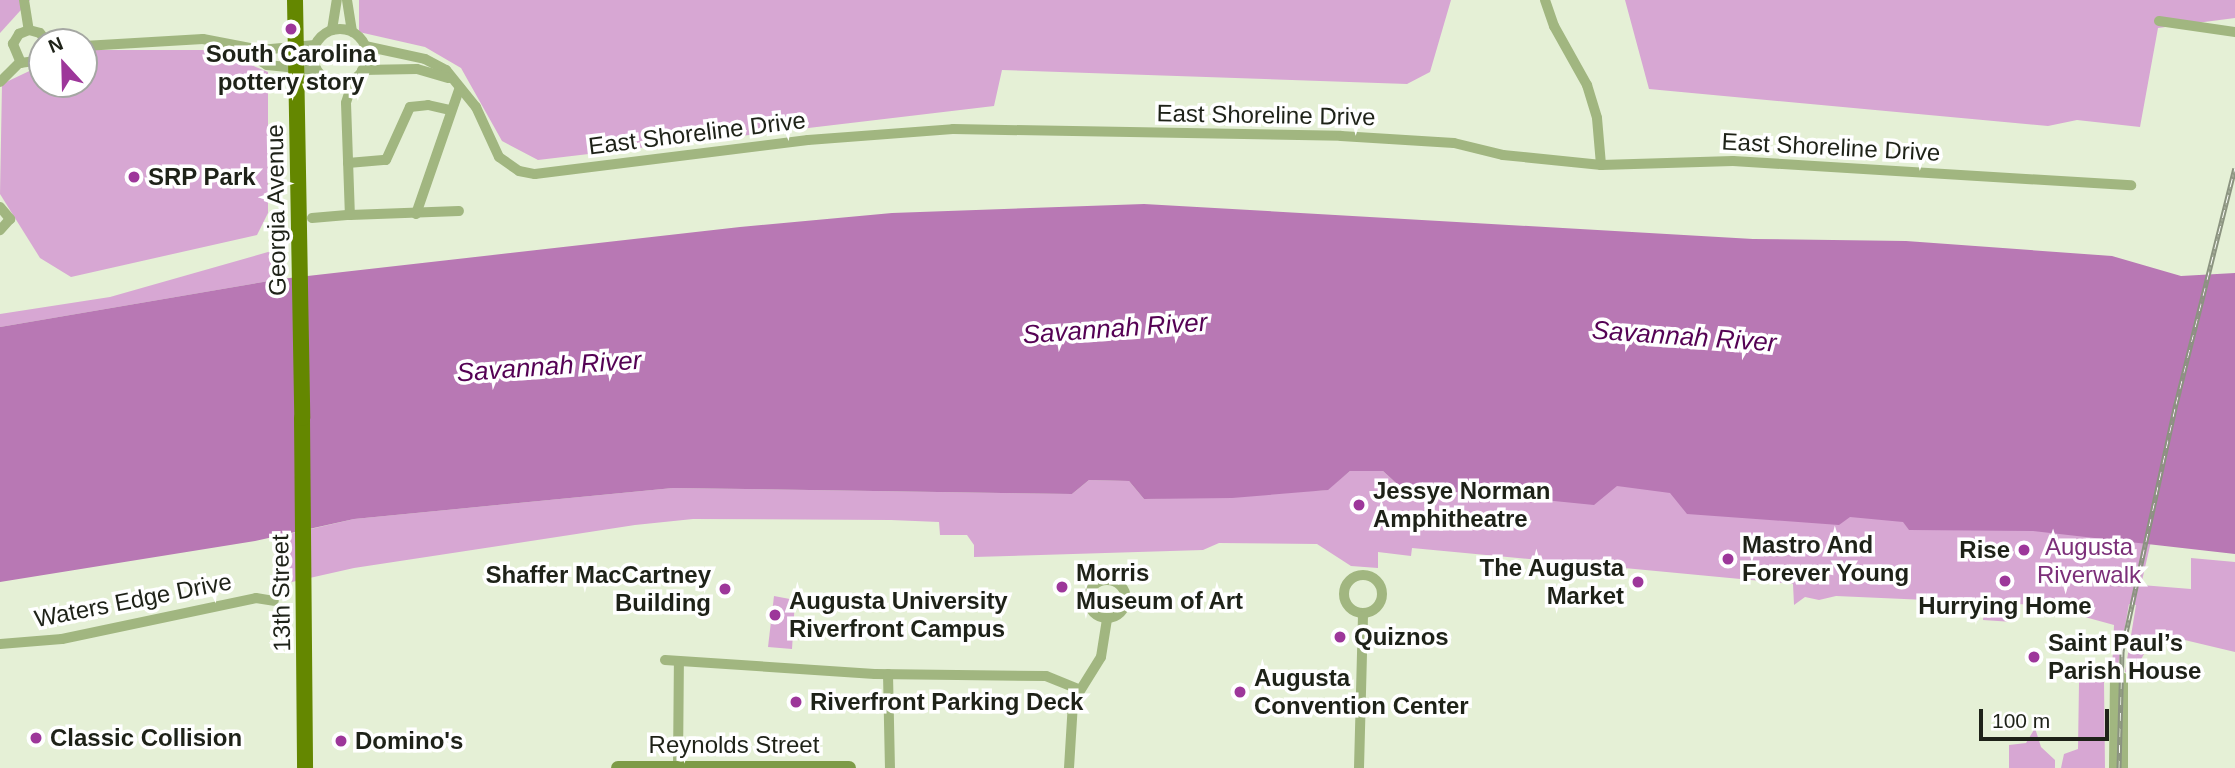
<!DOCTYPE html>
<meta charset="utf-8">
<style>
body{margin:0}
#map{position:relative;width:2235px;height:768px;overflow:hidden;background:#e5f0d6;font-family:Helvetica,sans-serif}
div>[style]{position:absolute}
.green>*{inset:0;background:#d7a7d3;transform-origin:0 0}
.water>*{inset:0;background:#b878b4}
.street>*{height:10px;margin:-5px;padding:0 5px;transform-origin:5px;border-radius:5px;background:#a1b680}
.street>.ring{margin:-5px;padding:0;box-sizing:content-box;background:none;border:10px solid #a1b680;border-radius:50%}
.secondary>*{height:14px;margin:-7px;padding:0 7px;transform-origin:7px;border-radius:7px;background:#7d9b47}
.primary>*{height:16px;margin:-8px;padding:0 8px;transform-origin:8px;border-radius:8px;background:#648700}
.rail>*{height:5px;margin-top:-2.5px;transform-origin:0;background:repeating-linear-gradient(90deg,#fff 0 8px,#8b9380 0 16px);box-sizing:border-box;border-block:2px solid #8b9380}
.primary-bridge>*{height:16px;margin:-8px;padding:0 8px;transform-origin:8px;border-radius:8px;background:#648700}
.dots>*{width:19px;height:19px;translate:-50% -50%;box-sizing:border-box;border:4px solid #fff;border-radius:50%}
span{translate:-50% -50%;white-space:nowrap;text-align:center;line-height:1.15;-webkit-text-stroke:7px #fff;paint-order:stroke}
.poi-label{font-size:24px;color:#1e2218;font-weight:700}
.left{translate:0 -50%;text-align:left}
.right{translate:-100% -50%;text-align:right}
.street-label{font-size:24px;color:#1e2218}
.park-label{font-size:24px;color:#7c2f79}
.water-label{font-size:26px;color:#550254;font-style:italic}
.north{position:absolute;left:28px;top:28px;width:70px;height:70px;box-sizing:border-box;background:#fff;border:2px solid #a5a7a3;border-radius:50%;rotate:338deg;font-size:19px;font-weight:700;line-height:28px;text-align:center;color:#1e2218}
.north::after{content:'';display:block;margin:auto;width:24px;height:32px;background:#9d379a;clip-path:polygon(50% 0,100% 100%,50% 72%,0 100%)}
.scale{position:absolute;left:1979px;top:709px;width:130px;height:32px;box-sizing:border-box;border:4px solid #1e2218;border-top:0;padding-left:9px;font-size:21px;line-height:24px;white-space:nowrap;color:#1e2218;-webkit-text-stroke:5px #fff;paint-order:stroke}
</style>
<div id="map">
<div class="green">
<div style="clip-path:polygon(0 0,30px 0,0 33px)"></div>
<div style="clip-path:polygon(359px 0,1451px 0,1430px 72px,1407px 84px,1002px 70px,994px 106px,538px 160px,502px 141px,461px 68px,425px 47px,359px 32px)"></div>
<div style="clip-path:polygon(1625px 0,2235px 0,2235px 18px,2158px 28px,2140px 127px,2077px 120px,2048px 126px,1649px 89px)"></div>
<div style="clip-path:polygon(84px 50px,215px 50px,268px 72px,268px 213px,257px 235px,71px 277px,40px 258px,0 194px,2px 84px,42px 65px,42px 84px,84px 84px)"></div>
<div style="clip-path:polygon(282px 248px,281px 279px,0 327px,0 314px,110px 297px)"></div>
<div style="clip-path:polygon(1350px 471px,1383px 471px,1408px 494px,1465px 492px,1605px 474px,2158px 511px,2141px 585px,2191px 589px,2191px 558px,2235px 562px,2235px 652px,2172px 637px,2146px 650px,2133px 675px,2125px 672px,2136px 605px,2129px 604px,2117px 671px,2112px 671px,2114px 625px,2041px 605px,1836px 596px,1819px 600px,1805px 597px,1794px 605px,1793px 584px,1412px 548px,1411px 556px,1378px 552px,1378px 568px,1351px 566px,1317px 544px,1219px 543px,1203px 550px,974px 557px,974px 545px,967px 535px,940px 535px,939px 522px,891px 520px,693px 519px,635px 525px,354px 568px,274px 586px,281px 548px,276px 537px,354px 519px,673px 488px,1072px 494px,1089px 480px,1129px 481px,1144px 499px,1327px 490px)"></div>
<div style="clip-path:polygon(774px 596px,795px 600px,792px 649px,768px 647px)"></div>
<div style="left:1984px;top:606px;width:30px;height:14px;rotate:4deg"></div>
<div style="clip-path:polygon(2079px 682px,2104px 682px,2105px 768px,2061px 768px,2064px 754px,2078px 749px)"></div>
<div style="clip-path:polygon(2035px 728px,2041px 747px,2055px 760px,2055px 768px,2009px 768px,2009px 745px,2026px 743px)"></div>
</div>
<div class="water">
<div style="clip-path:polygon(1144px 204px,1753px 239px,1906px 241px,2112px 256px,2181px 276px,2235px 273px,2235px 554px,2033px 531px,1909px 530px,1903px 522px,1850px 517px,1839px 525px,1687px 514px,1670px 493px,1617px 486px,1594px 505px,1465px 492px,1408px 494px,1383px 471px,1350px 471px,1328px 490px,1232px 498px,1144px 499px,1129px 481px,1089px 480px,1072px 494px,673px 488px,354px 519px,255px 541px,0 582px,0 327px,281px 279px,740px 227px,892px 213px)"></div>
</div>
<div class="street">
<div style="left:24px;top:0;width:30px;rotate:81deg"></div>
<div style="left:347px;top:0;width:32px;rotate:81deg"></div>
<div style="left:1545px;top:0;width:28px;rotate:71deg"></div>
<div style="left:1554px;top:26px;width:68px;rotate:60.8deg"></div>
<div style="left:1587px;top:85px;width:34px;rotate:73deg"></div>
<div style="left:1597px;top:118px;width:47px;rotate:85.1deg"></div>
<div style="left:2159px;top:21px;width:77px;rotate:8.2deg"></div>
<div class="ring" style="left:313px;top:29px;width:44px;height:44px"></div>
<div style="left:332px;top:30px;width:30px;rotate:-81deg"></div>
<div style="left:84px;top:46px;width:119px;rotate:-3.4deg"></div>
<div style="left:203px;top:39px;width:58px;rotate:10.9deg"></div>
<div style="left:260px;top:50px;width:55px;rotate:-5.2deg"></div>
<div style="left:365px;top:46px;width:61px;rotate:12.2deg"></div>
<div style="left:425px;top:59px;width:24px;rotate:28deg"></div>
<div style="left:446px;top:70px;width:48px;rotate:51deg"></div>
<div style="left:476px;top:107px;width:55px;rotate:65.3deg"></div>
<div style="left:499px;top:157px;width:24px;rotate:35deg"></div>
<div style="left:519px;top:171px;width:16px;rotate:11deg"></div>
<div style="left:535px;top:174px;width:275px;rotate:-7.1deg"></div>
<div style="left:808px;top:140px;width:145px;rotate:-4.3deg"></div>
<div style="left:953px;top:129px;width:388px;rotate:1deg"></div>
<div style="left:1341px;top:136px;width:113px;rotate:3.5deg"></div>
<div style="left:1454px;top:143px;width:50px;rotate:13.8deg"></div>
<div style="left:1503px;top:155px;width:99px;rotate:5.8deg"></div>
<div style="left:1601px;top:165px;width:132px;rotate:-1.7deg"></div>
<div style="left:1733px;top:161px;width:399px;rotate:3.5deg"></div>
<div style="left:243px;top:50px;width:28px;rotate:32deg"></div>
<div style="left:267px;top:65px;width:50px;rotate:5.7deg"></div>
<div style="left:42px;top:60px;width:21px;rotate:172deg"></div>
<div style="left:21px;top:63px;width:21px;rotate:-113deg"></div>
<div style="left:13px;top:44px;width:12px;rotate:-59deg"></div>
<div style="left:19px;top:34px;width:11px;rotate:-22deg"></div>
<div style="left:29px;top:30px;width:11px;rotate:15deg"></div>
<div style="left:40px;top:33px;width:11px;rotate:52deg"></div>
<div style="left:362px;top:70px;width:55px;rotate:-1deg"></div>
<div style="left:417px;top:69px;width:33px;rotate:16deg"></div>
<div style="left:354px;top:78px;width:26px;rotate:108deg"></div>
<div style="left:346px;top:103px;width:112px;rotate:88deg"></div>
<div style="left:350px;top:215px;width:109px;rotate:-2.1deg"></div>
<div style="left:0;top:82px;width:28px;rotate:-45deg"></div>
<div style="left:348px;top:163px;width:38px;rotate:-5deg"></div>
<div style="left:386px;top:160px;width:58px;rotate:-65.6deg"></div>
<div style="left:410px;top:107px;width:18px;rotate:-6deg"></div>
<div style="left:428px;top:105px;width:23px;rotate:13deg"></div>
<div style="left:0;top:207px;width:16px;rotate:50deg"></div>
<div style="left:10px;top:219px;width:15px;rotate:132deg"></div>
<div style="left:416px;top:214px;width:134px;rotate:-70.9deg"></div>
<div style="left:312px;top:218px;width:38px;rotate:-5deg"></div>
<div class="ring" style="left:1344px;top:575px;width:28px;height:28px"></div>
<div class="ring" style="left:1088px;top:580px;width:28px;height:28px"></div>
<div style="left:0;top:644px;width:62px;rotate:-4.6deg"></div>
<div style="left:62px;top:639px;width:198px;rotate:-11.9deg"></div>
<div style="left:256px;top:598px;width:18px;rotate:9deg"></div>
<div style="left:665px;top:660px;width:210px;rotate:3.8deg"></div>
<div style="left:875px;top:674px;width:171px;rotate:0.7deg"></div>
<div style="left:1046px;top:676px;width:35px;rotate:22deg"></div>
<div style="left:888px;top:674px;width:94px;rotate:88.8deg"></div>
<div style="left:678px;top:766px;width:105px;rotate:-89.5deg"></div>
<div style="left:1069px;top:768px;width:66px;rotate:-86.5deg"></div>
<div style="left:1073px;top:702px;width:53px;rotate:-58.1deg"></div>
<div style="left:1101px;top:657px;width:36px;rotate:-81deg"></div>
<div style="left:1359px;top:768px;width:152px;rotate:-88.5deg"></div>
<div style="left:2114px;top:768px;width:91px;rotate:-89.4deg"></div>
<div style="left:2115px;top:677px;width:8px;rotate:7deg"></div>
<div style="left:2123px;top:678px;width:90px;rotate:90deg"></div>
</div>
<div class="secondary">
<div style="left:618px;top:768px;width:231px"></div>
</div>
<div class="primary">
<div style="left:302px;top:418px;width:350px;rotate:89.5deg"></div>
</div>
<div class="rail">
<div style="left:2119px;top:768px;width:117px;rotate:-88.5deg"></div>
<div style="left:2122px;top:651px;width:253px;rotate:-77.7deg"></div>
<div style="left:2176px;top:404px;width:243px;rotate:-76deg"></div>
</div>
<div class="primary-bridge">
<div style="left:295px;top:0;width:418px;rotate:89deg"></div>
</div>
<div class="dots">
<div style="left:291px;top:29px;background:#9d379a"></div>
<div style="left:134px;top:177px;background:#9d379a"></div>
<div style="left:1359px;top:505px;background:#9d379a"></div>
<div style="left:2024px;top:550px;background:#9d379a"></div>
<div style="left:1728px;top:559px;background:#9d379a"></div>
<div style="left:2005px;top:581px;background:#9d379a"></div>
<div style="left:1638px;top:582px;background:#9d379a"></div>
<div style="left:1062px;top:587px;background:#9d379a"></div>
<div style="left:725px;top:589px;background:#9d379a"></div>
<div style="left:775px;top:615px;background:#9d379a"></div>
<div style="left:1340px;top:637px;background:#9d379a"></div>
<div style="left:2034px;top:657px;background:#9d379a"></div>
<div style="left:1240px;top:692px;background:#9d379a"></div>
<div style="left:796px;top:702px;background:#9d379a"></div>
<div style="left:36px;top:738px;background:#9d379a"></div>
<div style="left:341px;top:741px;background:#9d379a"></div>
</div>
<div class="poi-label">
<span style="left:291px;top:68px">South Carolina<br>pottery story</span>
<span class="left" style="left:148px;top:177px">SRP Park</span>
<span class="left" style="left:1373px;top:505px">Jessye Norman<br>Amphitheatre</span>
<span class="left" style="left:1742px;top:559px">Mastro And<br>Forever Young</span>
<span class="right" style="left:2010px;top:550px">Rise</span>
<span class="right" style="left:1624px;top:582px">The Augusta<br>Market</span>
<span class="left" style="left:1076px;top:587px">Morris<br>Museum of Art</span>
<span class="right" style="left:711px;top:589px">Shaffer MacCartney<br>Building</span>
<span class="left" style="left:789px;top:615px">Augusta University<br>Riverfront Campus</span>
<span style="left:2005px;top:606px">Hurrying Home</span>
<span class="left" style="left:1354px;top:637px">Quiznos</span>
<span class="left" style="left:2048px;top:657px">Saint Paul’s<br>Parish House</span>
<span class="left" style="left:1254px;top:692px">Augusta<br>Convention Center</span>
<span class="left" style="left:810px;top:702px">Riverfront Parking Deck</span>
<span class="left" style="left:50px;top:738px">Classic Collision</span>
<span class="left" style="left:355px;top:741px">Domino's</span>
</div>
<div class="street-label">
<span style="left:1266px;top:115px;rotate:1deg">East Shoreline Drive</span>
<span style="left:697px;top:133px;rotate:-7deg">East Shoreline Drive</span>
<span style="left:1831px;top:147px;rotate:3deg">East Shoreline Drive</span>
<span style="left:276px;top:210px;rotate:-91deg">Georgia Avenue</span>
<span style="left:281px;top:593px;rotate:-91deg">13th Street</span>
<span style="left:133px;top:600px;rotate:-11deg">Waters Edge Drive</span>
<span style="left:734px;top:745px">Reynolds Street</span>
</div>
<div class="park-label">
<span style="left:2089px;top:561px">Augusta<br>Riverwalk</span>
</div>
<div class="water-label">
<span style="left:1115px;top:329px;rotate:-4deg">Savannah River</span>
<span style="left:1684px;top:337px;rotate:4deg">Savannah River</span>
<span style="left:549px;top:367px;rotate:-4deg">Savannah River</span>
</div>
<div class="north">N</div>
<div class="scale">100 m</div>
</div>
